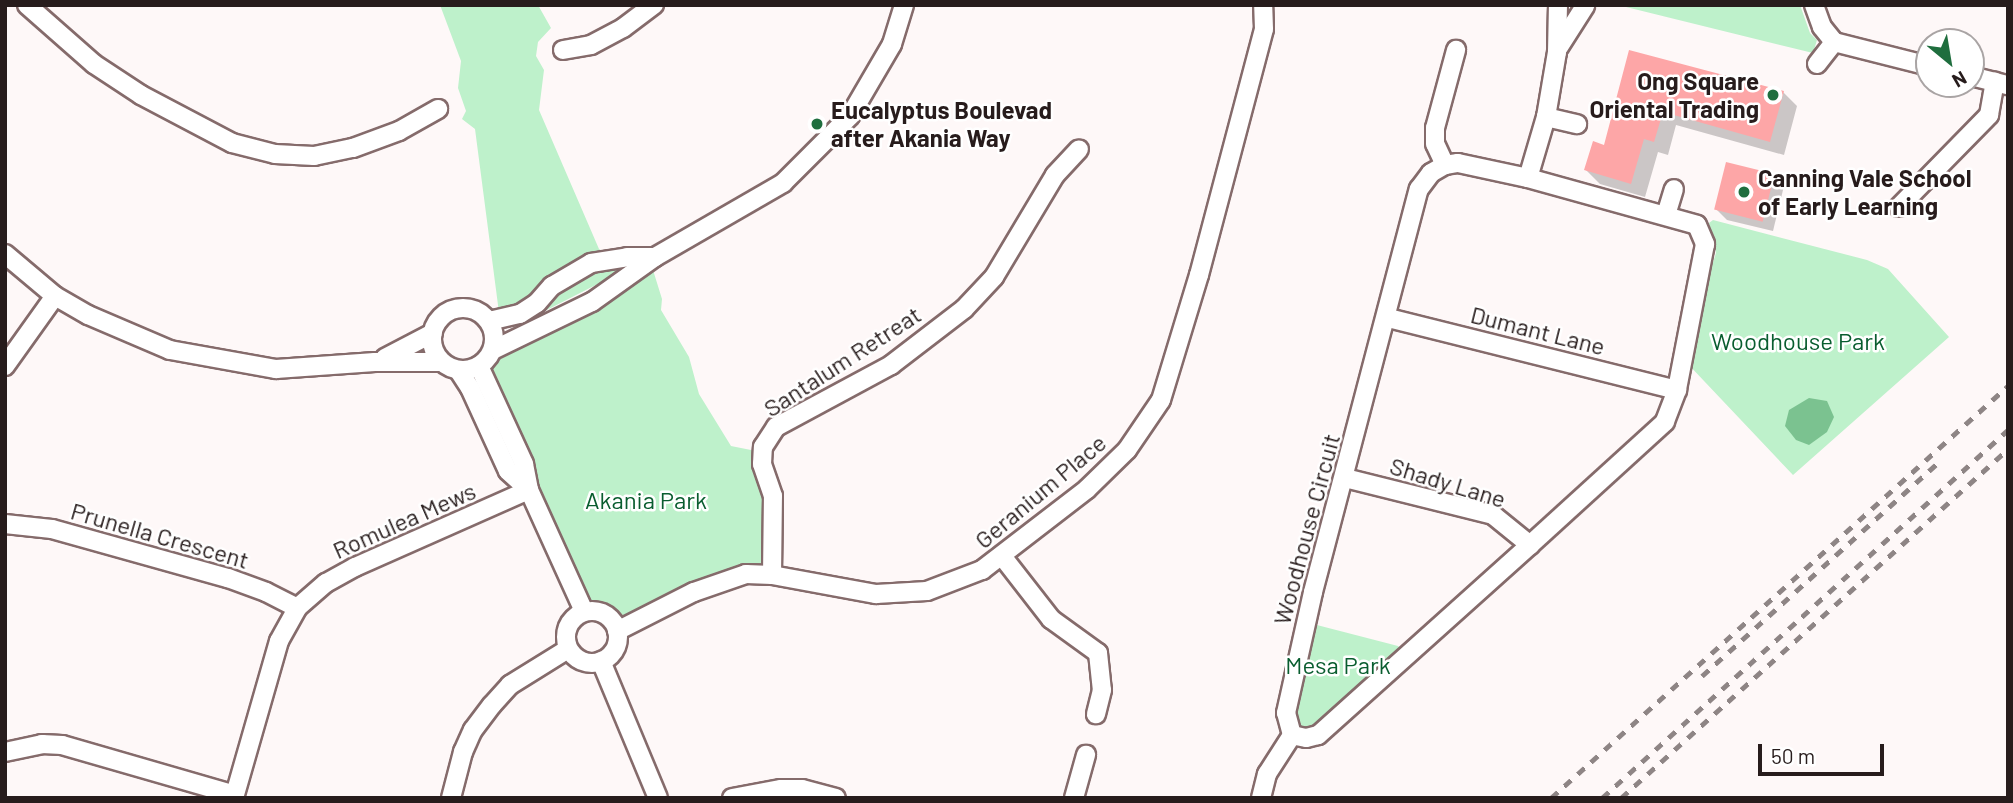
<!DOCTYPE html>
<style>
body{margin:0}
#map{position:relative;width:2013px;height:803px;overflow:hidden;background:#fef8f8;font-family:Barlow,sans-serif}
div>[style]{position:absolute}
.green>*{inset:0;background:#bef1cb}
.water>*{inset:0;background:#7bc290}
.shadow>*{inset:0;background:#0003}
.building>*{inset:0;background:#fda6a7;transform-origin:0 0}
.roads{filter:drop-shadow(2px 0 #856b6b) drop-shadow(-2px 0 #856b6b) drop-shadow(0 2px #856b6b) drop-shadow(0 -2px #856b6b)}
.minor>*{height:18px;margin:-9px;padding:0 9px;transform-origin:9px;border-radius:9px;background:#fff}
.minor>.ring{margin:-9px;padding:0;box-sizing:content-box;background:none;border:18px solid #fff;border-radius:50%}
.rail>*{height:5px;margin-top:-2.5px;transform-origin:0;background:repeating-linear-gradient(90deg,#8e8585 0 9px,transparent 0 18px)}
.dots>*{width:19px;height:19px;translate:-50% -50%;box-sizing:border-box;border:4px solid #fff;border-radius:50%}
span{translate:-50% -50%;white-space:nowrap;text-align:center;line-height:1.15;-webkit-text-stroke:5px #fff;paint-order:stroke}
.poi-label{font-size:24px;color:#271c1c;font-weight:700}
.right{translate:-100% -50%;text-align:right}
.left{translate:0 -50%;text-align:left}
.street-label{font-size:24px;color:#271c1c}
.park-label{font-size:24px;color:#095d2f}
.frame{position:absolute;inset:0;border:7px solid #271c1c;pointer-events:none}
.north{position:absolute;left:1915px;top:28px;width:70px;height:70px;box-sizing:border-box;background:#fff;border:2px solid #a9a4a4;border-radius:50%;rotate:150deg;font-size:19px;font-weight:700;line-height:28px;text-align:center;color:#271c1c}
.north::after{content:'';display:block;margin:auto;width:24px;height:32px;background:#1f6e3e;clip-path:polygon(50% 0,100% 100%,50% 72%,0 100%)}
.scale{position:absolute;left:1758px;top:744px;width:126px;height:32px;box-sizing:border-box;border:4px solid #271c1c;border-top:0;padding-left:9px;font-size:21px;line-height:24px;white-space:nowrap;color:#271c1c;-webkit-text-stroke:5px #fff;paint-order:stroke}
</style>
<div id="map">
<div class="green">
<div style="clip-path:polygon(440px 5px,538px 5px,551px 28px,538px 42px,536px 56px,544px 70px,539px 110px,599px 249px,629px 268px,535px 316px,501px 328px,475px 129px,462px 119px,466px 111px,458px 88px,461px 61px)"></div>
<div style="clip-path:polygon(1800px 5px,1810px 33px,1817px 40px,1813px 53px,1622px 6px)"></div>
<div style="clip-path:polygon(1713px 220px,1867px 260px,1888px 269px,1949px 337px,1793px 475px,1687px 363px,1699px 305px,1716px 253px,1709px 223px)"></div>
<div style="clip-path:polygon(653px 270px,662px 299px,661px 310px,689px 357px,699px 394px,731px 446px,756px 451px,770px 494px,772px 570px,746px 574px,618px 630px,607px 614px,585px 608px,486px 362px,499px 339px)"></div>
<div style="clip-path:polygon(1313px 624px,1398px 646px,1404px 652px,1316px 730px,1302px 729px,1293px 721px)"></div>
</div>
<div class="water">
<div style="clip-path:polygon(1809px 398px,1827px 401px,1834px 417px,1827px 432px,1809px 445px,1796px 440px,1785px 426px,1789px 410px)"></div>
</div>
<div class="shadow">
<div style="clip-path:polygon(1631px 52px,1783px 92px,1797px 106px,1784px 155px,1676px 125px,1668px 155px,1658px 152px,1645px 197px,1600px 184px,1586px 170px,1605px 147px)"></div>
<div style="clip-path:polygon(1774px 175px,1784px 186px,1773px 231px,1727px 220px,1716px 209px)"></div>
</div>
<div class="building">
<div style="clip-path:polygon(1629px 50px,1784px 91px,1770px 142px,1663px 112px,1654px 142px,1644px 139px,1631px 184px,1584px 170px,1593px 141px,1604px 145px)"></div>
<div style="left:1726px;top:162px;width:50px;height:49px;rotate:14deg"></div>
</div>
<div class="roads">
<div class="minor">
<div style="left:27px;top:5px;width:89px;rotate:41.4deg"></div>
<div style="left:94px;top:64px;width:56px;rotate:33.4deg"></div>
<div style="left:141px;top:95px;width:103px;rotate:27.8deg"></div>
<div style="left:232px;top:143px;width:44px;rotate:14.3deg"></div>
<div style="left:275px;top:154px;width:39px;rotate:3deg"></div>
<div style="left:314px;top:156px;width:40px;rotate:-12deg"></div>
<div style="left:353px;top:148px;width:49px;rotate:-20.3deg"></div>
<div style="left:399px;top:131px;width:45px;rotate:-29.4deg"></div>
<div style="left:1814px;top:5px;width:23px;rotate:70deg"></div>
<div style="left:1822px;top:27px;width:19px;rotate:51deg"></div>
<div style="left:1834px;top:42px;width:98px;rotate:14.2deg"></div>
<div style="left:1559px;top:47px;width:49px;rotate:-57.6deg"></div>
<div style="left:563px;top:50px;width:28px;rotate:-10deg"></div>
<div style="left:591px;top:45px;width:36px;rotate:-28deg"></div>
<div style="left:623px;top:28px;width:39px;rotate:-37deg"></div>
<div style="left:1817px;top:64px;width:28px;rotate:-52deg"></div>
<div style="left:1971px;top:76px;width:38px;rotate:14deg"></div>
<div style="left:1546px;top:117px;width:32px;rotate:13deg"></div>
<div style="left:1458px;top:163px;width:72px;rotate:12.1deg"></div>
<div style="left:1528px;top:178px;width:175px;rotate:15.5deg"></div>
<div style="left:1697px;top:225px;width:21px;rotate:67deg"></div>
<div style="left:1705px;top:244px;width:149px;rotate:100.9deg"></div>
<div style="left:1677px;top:390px;width:34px;rotate:111deg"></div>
<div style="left:1665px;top:422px;width:183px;rotate:137.7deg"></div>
<div style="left:1530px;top:545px;width:285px;rotate:138.1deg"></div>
<div style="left:1318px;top:735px;width:12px;rotate:166deg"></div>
<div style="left:1306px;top:738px;width:14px;rotate:-168deg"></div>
<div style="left:1292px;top:735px;width:23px;rotate:-105deg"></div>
<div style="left:1286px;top:713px;width:124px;rotate:-77.4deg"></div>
<div style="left:1313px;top:592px;width:417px;rotate:-75.3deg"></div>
<div style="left:1419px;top:189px;width:20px;rotate:-53deg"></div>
<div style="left:1431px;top:173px;width:16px;rotate:-30deg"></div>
<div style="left:1445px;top:165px;width:13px;rotate:-9deg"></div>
<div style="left:1445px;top:165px;width:23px;rotate:-115deg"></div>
<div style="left:1435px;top:144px;width:16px;rotate:-90deg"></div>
<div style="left:1435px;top:128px;width:81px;rotate:-74.9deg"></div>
<div style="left:1528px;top:178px;width:64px;rotate:-73.6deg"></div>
<div style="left:1546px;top:117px;width:66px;rotate:-80.4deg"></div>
<div style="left:1557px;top:52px;width:47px;rotate:-88.8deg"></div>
<div style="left:1899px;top:207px;width:129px;rotate:-45.6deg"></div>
<div style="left:1989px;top:115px;width:34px;rotate:-80deg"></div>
<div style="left:1666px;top:215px;width:27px;rotate:-73deg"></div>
<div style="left:5px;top:254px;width:65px;rotate:40deg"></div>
<div style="left:55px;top:296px;width:38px;rotate:30deg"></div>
<div style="left:88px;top:315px;width:89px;rotate:23.1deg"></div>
<div style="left:170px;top:350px;width:108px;rotate:10.2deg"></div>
<div style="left:276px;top:369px;width:99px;rotate:-4deg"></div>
<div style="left:375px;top:362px;width:66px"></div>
<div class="ring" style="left:432px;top:308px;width:44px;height:44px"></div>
<div style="left:1388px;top:318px;width:298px;rotate:14deg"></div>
<div style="left:489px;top:321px;width:32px;rotate:-13deg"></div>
<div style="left:520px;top:314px;width:20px;rotate:-33deg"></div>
<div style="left:537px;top:303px;width:23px;rotate:-49deg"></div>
<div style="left:552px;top:286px;width:45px;rotate:-30.5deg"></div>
<div style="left:591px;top:263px;width:36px;rotate:-9deg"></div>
<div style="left:627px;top:257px;width:28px"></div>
<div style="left:493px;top:350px;width:110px;rotate:-25.9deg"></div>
<div style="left:592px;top:302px;width:77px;rotate:-35.5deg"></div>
<div style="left:655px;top:257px;width:148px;rotate:-30deg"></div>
<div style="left:783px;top:183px;width:95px;rotate:-45deg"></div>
<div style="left:850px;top:116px;width:83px;rotate:-59.7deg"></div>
<div style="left:892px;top:44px;width:41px;rotate:-72.9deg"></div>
<div style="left:385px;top:358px;width:54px;rotate:-27.5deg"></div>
<div style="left:5px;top:366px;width:86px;rotate:-54.5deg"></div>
<div style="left:479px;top:366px;width:108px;rotate:65.3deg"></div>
<div style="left:524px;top:464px;width:26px;rotate:79deg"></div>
<div style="left:529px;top:490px;width:133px;rotate:65.6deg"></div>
<div style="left:459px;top:371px;width:20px;rotate:57deg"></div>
<div style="left:470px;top:388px;width:91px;rotate:65.4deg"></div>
<div style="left:508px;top:471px;width:28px;rotate:42deg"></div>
<div style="left:1345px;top:478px;width:153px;rotate:14deg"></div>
<div style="left:1493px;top:515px;width:48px;rotate:39deg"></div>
<div style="left:5px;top:524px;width:47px;rotate:6.1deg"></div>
<div style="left:52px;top:529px;width:183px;rotate:15.6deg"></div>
<div style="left:228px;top:578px;width:40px;rotate:20.2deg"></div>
<div style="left:266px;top:592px;width:35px;rotate:27deg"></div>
<div style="left:1002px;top:556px;width:80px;rotate:52.1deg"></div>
<div style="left:1051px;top:619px;width:58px;rotate:35.9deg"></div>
<div style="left:1098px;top:653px;width:37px;rotate:84deg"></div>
<div style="left:1102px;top:690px;width:25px;rotate:104deg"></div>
<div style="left:772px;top:575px;width:79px;rotate:-89.3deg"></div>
<div style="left:773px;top:496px;width:34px;rotate:-109deg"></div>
<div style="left:762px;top:464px;width:17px;rotate:-87deg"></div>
<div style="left:763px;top:447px;width:24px;rotate:-57deg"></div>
<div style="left:776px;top:427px;width:131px;rotate:-28.3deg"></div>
<div style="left:891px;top:365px;width:92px;rotate:-37.5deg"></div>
<div style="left:964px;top:309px;width:44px;rotate:-46.8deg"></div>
<div style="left:994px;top:277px;width:119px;rotate:-59.1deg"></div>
<div style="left:1055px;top:175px;width:35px;rotate:-47deg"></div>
<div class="ring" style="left:566px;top:611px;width:34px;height:34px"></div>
<div style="left:617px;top:631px;width:86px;rotate:-26.9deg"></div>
<div style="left:694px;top:592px;width:55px;rotate:-19.1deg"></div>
<div style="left:746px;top:574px;width:26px;rotate:2deg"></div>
<div style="left:772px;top:575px;width:106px;rotate:10.4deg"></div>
<div style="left:876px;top:594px;width:51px;rotate:-3.4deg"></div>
<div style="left:927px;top:591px;width:59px;rotate:-20.9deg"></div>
<div style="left:982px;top:570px;width:133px;rotate:-37.6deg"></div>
<div style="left:1087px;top:489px;width:56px;rotate:-44.3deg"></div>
<div style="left:1127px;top:450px;width:60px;rotate:-55.8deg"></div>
<div style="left:1161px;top:400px;width:131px;rotate:-73.1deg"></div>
<div style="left:1199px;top:275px;width:254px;rotate:-75.2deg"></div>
<div style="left:1264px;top:29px;width:24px;rotate:-92deg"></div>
<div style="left:601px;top:661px;width:148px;rotate:67.4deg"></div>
<div style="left:5px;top:752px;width:38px;rotate:-12deg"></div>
<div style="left:42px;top:744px;width:20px;rotate:3deg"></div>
<div style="left:62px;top:745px;width:180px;rotate:16.1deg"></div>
<div style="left:234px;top:798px;width:163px;rotate:-74deg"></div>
<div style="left:279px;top:641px;width:38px;rotate:-61deg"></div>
<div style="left:297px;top:608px;width:38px;rotate:-41deg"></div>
<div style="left:326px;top:583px;width:33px;rotate:-29deg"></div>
<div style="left:355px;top:567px;width:190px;rotate:-23.9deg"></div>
<div style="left:451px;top:798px;width:48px;rotate:-75.4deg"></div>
<div style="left:463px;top:752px;width:24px;rotate:-66deg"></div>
<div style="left:473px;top:730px;width:31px;rotate:-53deg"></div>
<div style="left:492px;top:705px;width:27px;rotate:-48deg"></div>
<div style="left:510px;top:685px;width:68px;rotate:-31.8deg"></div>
<div style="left:732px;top:798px;width:50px;rotate:-10.4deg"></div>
<div style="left:781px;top:789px;width:21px"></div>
<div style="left:802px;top:789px;width:35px;rotate:15deg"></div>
<div style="left:1074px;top:798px;width:45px;rotate:-74.4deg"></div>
<div style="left:1261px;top:798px;width:25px;rotate:-76deg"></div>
<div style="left:1267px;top:774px;width:46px;rotate:-57.3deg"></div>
</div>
</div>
<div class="rail">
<div style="left:1702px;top:676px;width:322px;rotate:-42.1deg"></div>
<div style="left:1551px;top:798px;width:615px;rotate:-42.04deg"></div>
<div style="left:1602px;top:798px;width:548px;rotate:-42.19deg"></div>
<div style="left:1621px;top:798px;width:521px;rotate:-42.04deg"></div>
</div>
<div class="dots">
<div style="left:1773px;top:95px;background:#1f6e3e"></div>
<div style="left:817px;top:124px;background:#1f6e3e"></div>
<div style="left:1744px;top:192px;background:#1f6e3e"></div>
</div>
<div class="poi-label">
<span class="right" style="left:1759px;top:95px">Ong Square<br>Oriental Trading</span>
<span class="left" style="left:831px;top:124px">Eucalyptus Boulevad<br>after Akania Way</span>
<span class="left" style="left:1758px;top:192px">Canning Vale School<br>of Early Learning</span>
</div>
<div class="street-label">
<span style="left:1538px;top:330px;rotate:14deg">Dumant Lane</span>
<span style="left:842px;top:361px;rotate:-33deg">Santalum Retreat</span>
<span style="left:1448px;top:482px;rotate:17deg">Shady Lane</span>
<span style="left:1040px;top:491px;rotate:-40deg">Geranium Place</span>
<span style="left:404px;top:520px;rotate:-24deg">Romulea Mews</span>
<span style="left:1306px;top:529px;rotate:-75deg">Woodhouse Circuit</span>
<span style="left:160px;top:535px;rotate:16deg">Prunella Crescent</span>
</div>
<div class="park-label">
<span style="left:1798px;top:341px">Woodhouse Park</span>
<span style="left:646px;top:500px">Akania Park</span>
<span style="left:1338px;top:665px">Mesa Park</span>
</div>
<div class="frame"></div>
<div class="north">N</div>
<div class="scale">50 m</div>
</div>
